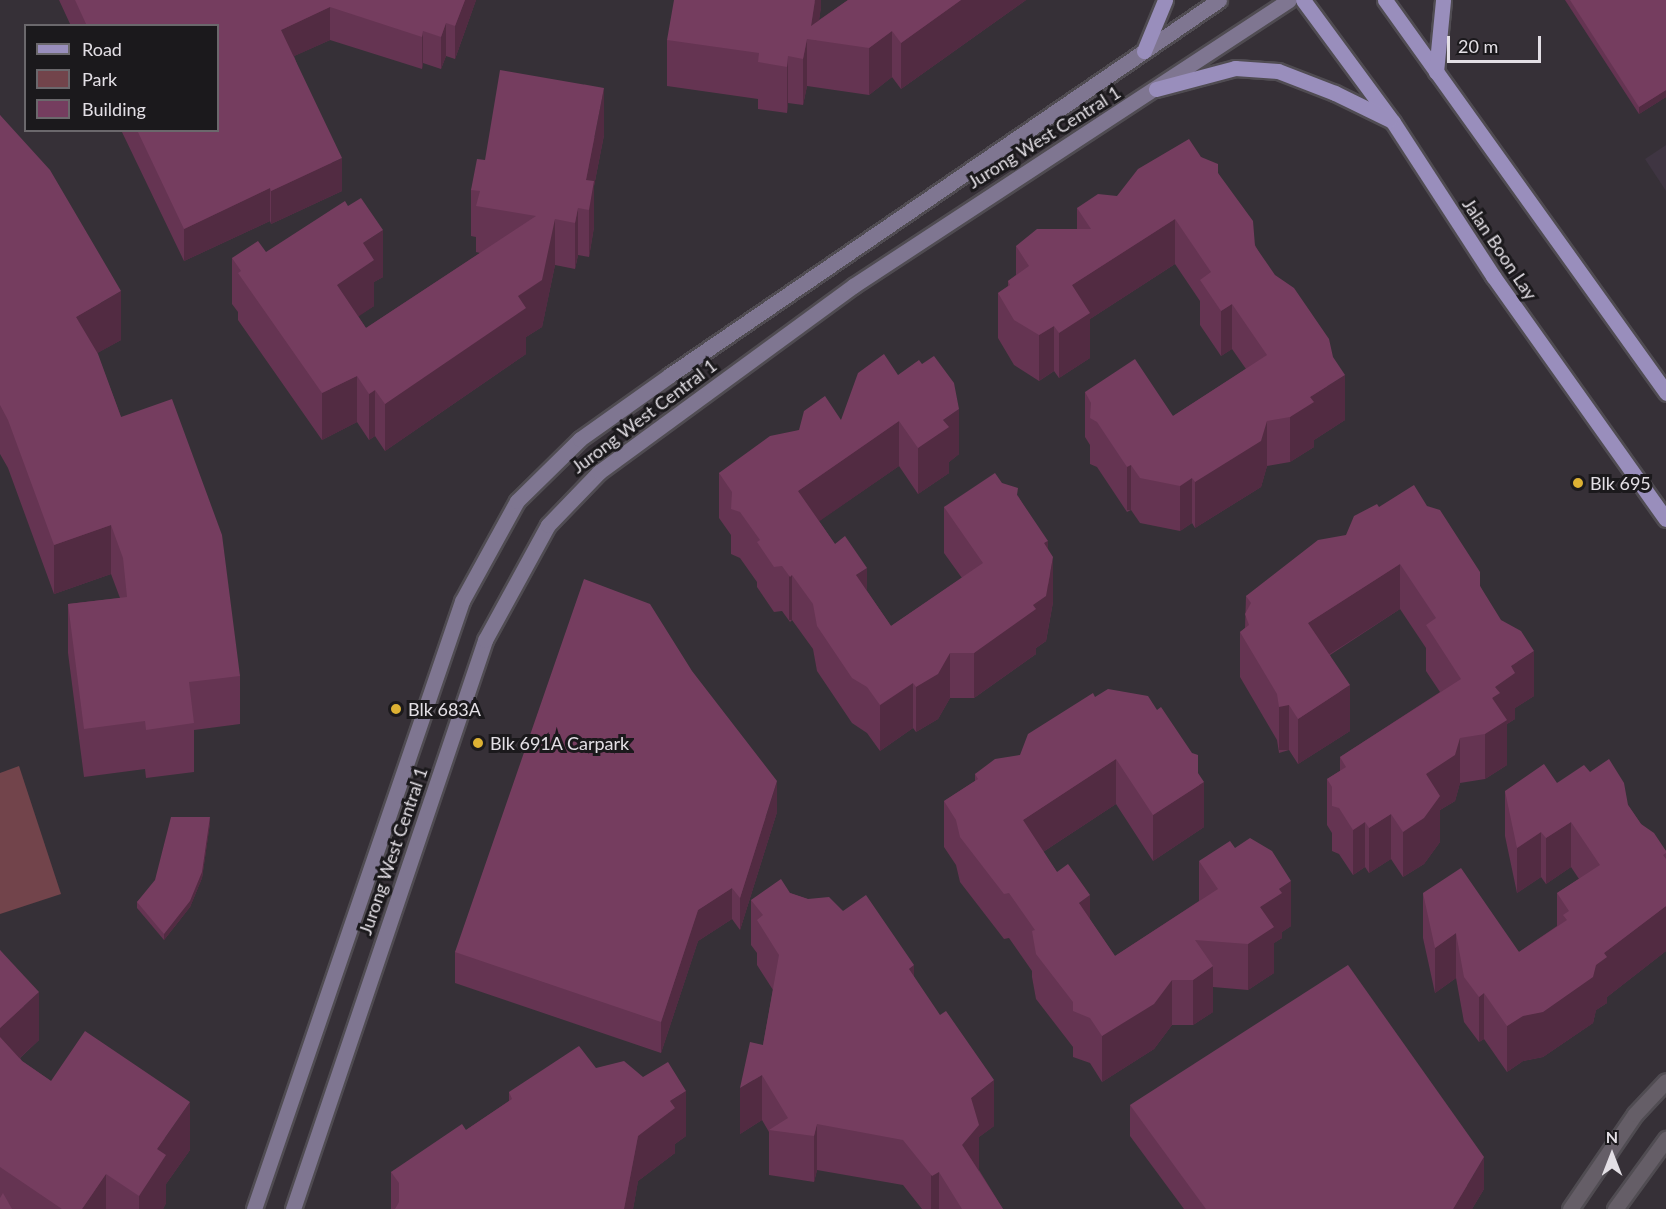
<!DOCTYPE html>
<style>
body{margin:0}
#map{position:relative;width:1666px;height:1209px;overflow:hidden;background:#363037;font-family:Lato,sans-serif}
div>[style]{position:absolute}
.built>*{inset:0;background:#3f3542}
.green>*{inset:0;background:#72444b}
.roads{filter:drop-shadow(2px 0 #504c52) drop-shadow(-2px 0 #504c52) drop-shadow(0 2px #504c52) drop-shadow(0 -2px #504c52)}
.street>*{height:15px;margin:-7.5px;padding:0 7.5px;transform-origin:7.5px;border-radius:7.5px;background:#655e67}
.secondary>*{height:15px;margin:-7.5px;padding:0 7.5px;transform-origin:7.5px;border-radius:7.5px;background:#7f7691}
.primary>*{height:15px;margin:-7.5px;padding:0 7.5px;transform-origin:7.5px;border-radius:7.5px;background:#998ebc}
.wall>*{inset:0;background:#653452}
.shaded-wall>*{inset:0;background:#522b42;transform-origin:0 0}
.building>*{inset:0;background:#753d5f}
.dots>*{width:16px;height:16px;translate:-50% -50%;box-sizing:border-box;border:3px solid #1b191c;border-radius:50%}
span{translate:-50% -50%;white-space:nowrap;text-align:center;line-height:1.15;-webkit-text-stroke:6px #1b191c;paint-order:stroke}
.street-label{font-size:18px;color:#e3dfe5}
.poi-label{font-size:18px;color:#e3dfe5}
.left{translate:0 -50%;text-align:left}
.legend{position:absolute;left:24px;top:24px;width:195px;height:108px;box-sizing:border-box;background:#1b191c;border:2px solid #6b686c;margin:0;padding:8px 10px;list-style:none;font-size:18px;color:#e3dfe5}
.legend li{display:flex;align-items:center;gap:12px;height:30px}
.legend b{width:30px;border:2px solid #6b686c}
.north{position:absolute;left:1582px;top:1125px;width:60px;height:60px;-webkit-text-stroke:4px #1b191c;paint-order:stroke;rotate:0deg;font-size:16px;font-weight:700;line-height:24px;text-align:center;color:#e3dfe5}
.north::after{content:'';display:block;margin:auto;width:21px;height:27px;background:#e3dfe5;clip-path:polygon(50% 0,100% 100%,50% 72%,0 100%)}
.scale{position:absolute;left:1447px;top:36px;width:94px;height:27px;box-sizing:border-box;border:3px solid #e3dfe5;border-top:0;padding-left:8px;font-size:18px;line-height:21px;white-space:nowrap;color:#e3dfe5;-webkit-text-stroke:4px #1b191c;paint-order:stroke}
</style>
<div id="map">
<div class="built">
<div style="clip-path:polygon(1666px 145px,1666px 191px,1645px 159px)"></div>
</div>
<div class="green">
<div style="clip-path:polygon(19px 766px,61px 894px,0 914px,0 773px)"></div>
</div>
<div class="roads">
<div class="street">
<div style="left:1570px;top:1209px;width:115px;rotate:-55.6deg"></div>
<div style="left:1635px;top:1114px;width:45px;rotate:-46.8deg"></div>
<div style="left:1615px;top:1209px;width:87px;rotate:-53.9deg"></div>
</div>
<div class="secondary">
<div style="left:254px;top:1209px;width:643px;rotate:-71.11deg"></div>
<div style="left:462px;top:601px;width:114px;rotate:-61.2deg"></div>
<div style="left:517px;top:501px;width:88px;rotate:-44.5deg"></div>
<div style="left:580px;top:439px;width:110px;rotate:-35.4deg"></div>
<div style="left:670px;top:375px;width:665px;rotate:-34.34deg"></div>
<div style="left:293px;top:1209px;width:601px;rotate:-71.35deg"></div>
<div style="left:485px;top:640px;width:131px;rotate:-61.3deg"></div>
<div style="left:548px;top:525px;width:74px;rotate:-46.1deg"></div>
<div style="left:599px;top:472px;width:315px;rotate:-36.2deg"></div>
<div style="left:853px;top:286px;width:521px;rotate:-33.26deg"></div>
</div>
<div class="primary">
<div style="left:1303px;top:0;width:152px;rotate:53.6deg"></div>
<div style="left:1393px;top:122px;width:184px;rotate:57deg"></div>
<div style="left:1493px;top:276px;width:298px;rotate:54.6deg"></div>
<div style="left:1385px;top:0;width:483px;rotate:54.4deg"></div>
<div style="left:1144px;top:51px;width:55px;rotate:-67.6deg"></div>
<div style="left:1436px;top:72px;width:72px;rotate:-84.4deg"></div>
<div style="left:1156px;top:89px;width:82px;rotate:-14.9deg"></div>
<div style="left:1235px;top:68px;width:43px;rotate:4deg"></div>
<div style="left:1278px;top:71px;width:61px;rotate:21.1deg"></div>
<div style="left:1335px;top:93px;width:61px;rotate:26.1deg"></div>
</div>
</div>
<div class="wall">
<div style="clip-path:polygon(59px 0,476px 0,455px 59px,446px 56px,441px 69px,423px 63px,422px 69px,330px 40px,294px 56px,342px 191px,271px 224px,270px 221px,184px 261px,121px 130px,218px 130px,218px 26px,71px 26px)"></div>
<div style="clip-path:polygon(821px 0,821px 7px,819px 20px,848px 0,1026px 0,901px 89px,892px 77px,869px 95px,807px 86px,803px 105px,788px 103px,787px 113px,758px 109px,758px 99px,667px 86px,667px 40px)"></div>
<div style="clip-path:polygon(1565px 0,1666px 0,1666px 97px,1639px 114px)"></div>
<div style="clip-path:polygon(0 115px,121px 340px,97px 353px,121px 417px,240px 676px,240px 724px,194px 730px,194px 772px,146px 778px,145px 769px,84px 777px,68px 653px,68px 604px,120px 598px,111px 574px,54px 594px,8px 468px,0 454px)"></div>
<div style="clip-path:polygon(604px 135px,594px 186px,594px 227px,589px 257px,578px 255px,575px 269px,555px 265px,542px 327px,526px 337px,526px 354px,385px 451px,375px 436px,369px 440px,357px 422px,322px 440px,238px 320px,238px 312px,232px 304px,232px 258px,266px 252px,383px 277px,374px 282px,374px 306px,358px 316px,366px 328px,480px 253px,476px 252px,476px 237px,471px 236px,471px 190px,485px 160px)"></div>
<div style="clip-path:polygon(1201px 157px,1218px 173px,1345px 420px,1314px 440px,1314px 447px,1290px 462px,1267px 466px,1261px 487px,1195px 528px,1192px 523px,1180px 531px,1140px 523px,1131px 510px,1127px 512px,1097px 467px,1090px 464px,1090px 445px,1085px 437px,1085px 392px,1173px 416px,1246px 369px,1232px 349px,1221px 356px,1200px 325px,1200px 301px,1175px 264px,1090px 319px,1090px 358px,1059px 378px,1054px 371px,1039px 381px,1014px 365px,998px 338px,998px 293px,1008px 286px,1008px 281px,1016px 275px,1016px 246px,1077px 229px,1077px 208px,1117px 196px)"></div>
<div style="clip-path:polygon(898px 375px,959px 454px,949px 462px,949px 473px,918px 494px,899px 466px,819px 521px,891px 626px,962px 578px,944px 553px,944px 507px,1002px 483px,1018px 496px,1048px 548px,1053px 602px,1046px 641px,1036px 648px,1036px 654px,974px 698px,950px 698px,938px 719px,916px 732px,913px 728px,880px 751px,867px 733px,852px 723px,817px 671px,813px 649px,792px 620px,790px 622px,782px 611px,774px 612px,757px 587px,757px 582px,740px 558px,731px 554px,731px 535px,719px 518px,719px 473px,799px 430px,841px 420px)"></div>
<div style="clip-path:polygon(1379px 507px,1480px 586px,1534px 696px,1515px 708px,1515px 719px,1507px 724px,1507px 765px,1485px 779px,1460px 783px,1455px 801px,1440px 810px,1440px 842px,1424px 864px,1403px 877px,1391px 859px,1369px 873px,1365px 867px,1353px 875px,1339px 854px,1332px 851px,1332px 833px,1327px 825px,1327px 779px,1340px 771px,1340px 757px,1440px 692px,1426px 671px,1426px 648px,1400px 609px,1330px 655px,1350px 731px,1298px 764px,1289px 750px,1279px 753px,1277px 740px,1240px 677px,1240px 632px,1245px 628px,1246px 596px,1346px 535px)"></div>
<div style="clip-path:polygon(1095px 697px,1198px 773px,1204px 827px,1153px 861px,1116px 804px,1043px 852px,1115px 956px,1199px 901px,1199px 861px,1291px 926px,1282px 932px,1282px 938px,1274px 943px,1274px 973px,1248px 990px,1213px 987px,1213px 1012px,1193px 1025px,1172px 1025px,1154px 1049px,1102px 1082px,1090px 1063px,1073px 1057px,1073px 1047px,1036px 999px,1032px 977px,1032px 971px,1009px 938px,1004px 939px,960px 882px,956px 865px,944px 847px,944px 801px,975px 781px,975px 774px,1020px 755px)"></div>
<div style="clip-path:polygon(1590px 772px,1628px 805px,1641px 824px,1666px 851px,1666px 951px,1607px 997px,1607px 1003px,1596px 1010px,1593px 1023px,1543px 1057px,1523px 1061px,1507px 1072px,1484px 1039px,1479px 1042px,1464px 1022px,1456px 978px,1435px 993px,1423px 938px,1423px 893px,1519px 952px,1557px 926px,1557px 893px,1579px 879px,1571px 867px,1546px 884px,1541px 877px,1517px 893px,1505px 836px,1505px 791px,1557px 783px)"></div>
<div style="clip-path:polygon(777px 812px,740px 930px,732px 919px,698px 941px,661px 1053px,455px 983px,455px 952px)"></div>
<div style="clip-path:polygon(210px 823px,202px 878px,190px 907px,164px 940px,137px 908px,137px 902px)"></div>
<div style="clip-path:polygon(790px 893px,843px 911px,914px 977px,994px 1126px,979px 1137px,979px 1170px,1003px 1209px,922px 1209px,903px 1185px,817px 1170px,814px 1182px,769px 1175px,769px 1132px,762px 1120px,740px 1134px,763px 1045px,773px 990px,757px 965px,757px 953px,751px 945px,751px 900px)"></div>
<div style="clip-path:polygon(0 950px,39px 1040px,20px 1058px,22px 1061px,51px 1081px,190px 1150px,166px 1184px,166px 1203px,163px 1209px,0 1209px)"></div>
<div style="clip-path:polygon(596px 1068px,686px 1136px,675px 1144px,675px 1153px,638px 1181px,633px 1209px,391px 1209px,391px 1172px,466px 1130px,509px 1101px,509px 1092px)"></div>
<div style="clip-path:polygon(1130px 1105px,1484px 1189px,1472px 1209px,1184px 1209px,1130px 1136px)"></div>
</div>
<div class="shaded-wall">
<div style="clip-path:polygon(465px 0,476px 0,455px 59px,455px 26px)"></div>
<div style="clip-path:polygon(815px 0,821px 0,821px 7px,816px 41px,811px 26px)"></div>
<div style="clip-path:polygon(961px 0,1026px 0,901px 89px,901px 43px)"></div>
<div style="clip-path:polygon(330px 7px,330px 40px,281px 62px,281px 30px)"></div>
<div style="clip-path:polygon(446px 23px,446px 56px,441px 69px,441px 37px)"></div>
<div style="clip-path:polygon(423px 31px,423px 63px,422px 69px,422px 37px)"></div>
<div style="clip-path:polygon(892px 31px,892px 77px,869px 95px,869px 48px)"></div>
<div style="clip-path:polygon(807px 39px,807px 86px,803px 105px,803px 59px)"></div>
<div style="clip-path:polygon(788px 56px,788px 103px,787px 113px,787px 67px)"></div>
<div style="clip-path:polygon(604px 88px,604px 135px,594px 186px,594px 227px,589px 257px,589px 210px,586px 180px)"></div>
<div style="clip-path:polygon(1666px 90px,1666px 97px,1639px 114px,1639px 107px)"></div>
<div style="clip-path:polygon(342px 158px,342px 191px,271px 224px,271px 191px)"></div>
<div style="clip-path:polygon(270px 188px,270px 221px,184px 261px,184px 229px)"></div>
<div style="clip-path:polygon(578px 208px,578px 255px,575px 269px,575px 223px)"></div>
<div style="clip-path:polygon(555px 219px,555px 265px,542px 327px,526px 337px,526px 354px,385px 451px,385px 404px,518px 296px)"></div>
<div style="clip-path:polygon(1175px 219px,1175px 264px,1090px 319px,1090px 358px,1059px 378px,1059px 333px,1072px 285px)"></div>
<div style="clip-path:polygon(383px 230px,383px 277px,374px 282px,374px 306px,337px 331px,337px 285px,363px 243px)"></div>
<div style="clip-path:polygon(121px 291px,121px 340px,76px 365px,76px 317px)"></div>
<div style="clip-path:polygon(1232px 304px,1232px 349px,1221px 356px,1221px 311px)"></div>
<div style="clip-path:polygon(1054px 326px,1054px 371px,1039px 381px,1039px 335px)"></div>
<div style="clip-path:polygon(1345px 375px,1345px 420px,1314px 440px,1314px 447px,1290px 462px,1290px 417px,1310px 397px)"></div>
<div style="clip-path:polygon(357px 376px,357px 422px,322px 440px,322px 393px)"></div>
<div style="clip-path:polygon(375px 390px,375px 436px,369px 440px,369px 394px)"></div>
<div style="clip-path:polygon(959px 409px,959px 454px,949px 462px,949px 473px,918px 494px,918px 448px,943px 420px)"></div>
<div style="clip-path:polygon(899px 421px,899px 466px,798px 536px,798px 491px)"></div>
<div style="clip-path:polygon(1267px 421px,1267px 466px,1261px 487px,1195px 528px,1195px 482px)"></div>
<div style="left:1131px;top:465px;width:45px;height:4px;rotate:90deg"></div>
<div style="clip-path:polygon(1192px 478px,1192px 523px,1180px 531px,1180px 486px)"></div>
<div style="clip-path:polygon(111px 525px,111px 574px,54px 594px,54px 545px)"></div>
<div style="clip-path:polygon(1048px 541px,1048px 585px,1053px 557px,1053px 602px,1046px 641px,1036px 648px,1036px 654px,974px 698px,974px 653px,1033px 605px,1044px 543px)"></div>
<div style="clip-path:polygon(1400px 564px,1400px 609px,1308px 668px,1308px 623px)"></div>
<div style="clip-path:polygon(867px 568px,867px 613px,856px 575px)"></div>
<div style="left:792px;top:575px;width:45px;height:3px;rotate:90deg"></div>
<div style="clip-path:polygon(1534px 651px,1534px 696px,1515px 708px,1515px 719px,1507px 724px,1507px 765px,1485px 779px,1485px 734px,1495px 687px,1511px 666px)"></div>
<div style="clip-path:polygon(950px 653px,950px 698px,938px 719px,916px 732px,916px 687px)"></div>
<div style="clip-path:polygon(913px 683px,913px 728px,880px 751px,880px 705px)"></div>
<div style="clip-path:polygon(1350px 685px,1350px 731px,1298px 764px,1298px 719px)"></div>
<div style="left:1289px;top:705px;width:45px;height:10px;rotate:90deg"></div>
<div style="clip-path:polygon(1460px 738px,1460px 783px,1455px 801px,1440px 810px,1440px 842px,1424px 864px,1403px 877px,1403px 832px,1426px 774px)"></div>
<div style="clip-path:polygon(1116px 759px,1116px 804px,1023px 865px,1023px 820px)"></div>
<div style="clip-path:polygon(777px 781px,777px 812px,740px 930px,740px 898px)"></div>
<div style="clip-path:polygon(1204px 782px,1204px 827px,1153px 861px,1153px 815px)"></div>
<div style="clip-path:polygon(1391px 814px,1391px 859px,1369px 873px,1369px 828px)"></div>
<div style="clip-path:polygon(210px 817px,210px 823px,202px 878px,190px 907px,164px 940px,164px 934px)"></div>
<div style="clip-path:polygon(1365px 822px,1365px 867px,1353px 875px,1353px 830px)"></div>
<div style="clip-path:polygon(1571px 822px,1571px 867px,1546px 884px,1546px 838px)"></div>
<div style="clip-path:polygon(1541px 832px,1541px 877px,1517px 893px,1517px 848px)"></div>
<div style="clip-path:polygon(1291px 881px,1291px 926px,1282px 932px,1282px 938px,1274px 943px,1274px 973px,1248px 990px,1248px 944px,1260px 907px,1279px 889px)"></div>
<div style="clip-path:polygon(732px 888px,732px 919px,698px 941px,661px 1053px,661px 1022px,698px 910px)"></div>
<div style="clip-path:polygon(1090px 895px,1090px 941px,1079px 903px)"></div>
<div style="clip-path:polygon(1666px 906px,1666px 951px,1607px 997px,1607px 1003px,1596px 1010px,1593px 1023px,1543px 1057px,1523px 1061px,1507px 1072px,1507px 1026px,1596px 965px,1604px 953px)"></div>
<div style="clip-path:polygon(1456px 933px,1456px 978px,1435px 993px,1435px 948px)"></div>
<div style="clip-path:polygon(914px 965px,914px 1010px,909px 969px)"></div>
<div style="clip-path:polygon(1213px 966px,1213px 1012px,1193px 1025px,1193px 980px)"></div>
<div style="clip-path:polygon(1172px 980px,1172px 1025px,1154px 1049px,1102px 1082px,1102px 1036px)"></div>
<div style="clip-path:polygon(39px 992px,39px 1040px,0 1076px,0 1028px)"></div>
<div style="clip-path:polygon(1484px 993px,1484px 1039px,1479px 1042px,1479px 997px)"></div>
<div style="clip-path:polygon(762px 1075px,762px 1120px,740px 1134px,740px 1088px)"></div>
<div style="clip-path:polygon(994px 1080px,994px 1126px,979px 1137px,979px 1171px,962px 1145px,971px 1098px)"></div>
<div style="clip-path:polygon(686px 1091px,686px 1136px,675px 1144px,675px 1153px,638px 1181px,633px 1209px,624px 1209px,638px 1136px,670px 1101px)"></div>
<div style="clip-path:polygon(190px 1102px,190px 1150px,166px 1184px,166px 1203px,163px 1209px,139px 1209px,139px 1196px,157px 1149px)"></div>
<div style="clip-path:polygon(817px 1124px,817px 1170px,814px 1182px,814px 1136px)"></div>
<div style="clip-path:polygon(1484px 1157px,1484px 1189px,1472px 1209px,1453px 1209px)"></div>
<div style="left:939px;top:1172px;width:37px;height:8px;rotate:90deg"></div>
<div style="clip-path:polygon(106px 1174px,106px 1209px,82px 1209px)"></div>
</div>
<div class="building">
<div style="clip-path:polygon(75px 0,465px 0,455px 26px,446px 23px,441px 37px,423px 31px,422px 37px,330px 7px,281px 30px,342px 158px,271px 191px,270px 188px,184px 229px,137px 130px,218px 130px,218px 26px,87px 26px)"></div>
<div style="clip-path:polygon(674px 0,815px 0,811px 26px,848px 0,961px 0,901px 43px,892px 31px,869px 48px,807px 39px,803px 59px,788px 56px,787px 67px,758px 62px,759px 53px,667px 40px)"></div>
<div style="clip-path:polygon(1570px 0,1666px 0,1666px 90px,1639px 107px)"></div>
<div style="clip-path:polygon(500px 70px,604px 88px,586px 180px,594px 181px,589px 210px,578px 208px,575px 223px,555px 219px,542px 280px,518px 296px,526px 308px,385px 404px,375px 390px,369px 394px,357px 376px,322px 393px,238px 273px,241px 271px,232px 258px,258px 241px,266px 252px,345px 201px,348px 206px,361px 198px,383px 230px,363px 243px,374px 260px,337px 285px,366px 328px,536px 216px,476px 206px,480px 191px,471px 190px,477px 159px,485px 160px)"></div>
<div style="clip-path:polygon(0 115px,50px 170px,121px 291px,76px 317px,98px 354px,121px 417px,172px 399px,222px 535px,240px 676px,189px 682px,194px 723px,146px 730px,145px 721px,84px 729px,68px 604px,127px 597px,123px 558px,111px 525px,54px 545px,8px 420px,0 405px)"></div>
<div style="clip-path:polygon(1189px 139px,1201px 157px,1218px 164px,1218px 173px,1253px 221px,1255px 246px,1275px 275px,1294px 288px,1329px 339px,1333px 357px,1345px 375px,1310px 397px,1314px 402px,1290px 417px,1267px 421px,1261px 441px,1195px 482px,1192px 478px,1180px 486px,1140px 478px,1131px 465px,1127px 467px,1097px 422px,1090px 418px,1091px 403px,1085px 392px,1135px 359px,1173px 416px,1267px 355px,1232px 304px,1221px 311px,1200px 280px,1211px 272px,1175px 219px,1072px 285px,1090px 313px,1059px 333px,1054px 326px,1039px 335px,1014px 320px,998px 293px,1010px 285px,1008px 281px,1029px 266px,1016px 246px,1037px 229px,1091px 229px,1077px 208px,1098px 194px,1117px 196px,1138px 169px)"></div>
<div style="clip-path:polygon(884px 354px,898px 375px,919px 360px,922px 364px,934px 356px,954px 383px,959px 409px,943px 420px,949px 427px,918px 448px,899px 421px,798px 491px,835px 544px,845px 536px,867px 568px,856px 575px,891px 626px,983px 563px,944px 507px,995px 473px,1002px 483px,1018px 488px,1017px 495px,1048px 541px,1044px 543px,1053px 557px,1046px 596px,1033px 605px,1036px 609px,974px 653px,950px 653px,938px 674px,916px 687px,913px 683px,880px 705px,867px 687px,852px 678px,817px 626px,813px 604px,792px 575px,790px 577px,782px 566px,774px 567px,757px 542px,760px 540px,740px 512px,731px 509px,732px 492px,719px 473px,770px 436px,799px 430px,804px 411px,825px 396px,841px 420px,858px 373px)"></div>
<div style="clip-path:polygon(1414px 485px,1427px 506px,1440px 510px,1480px 572px,1480px 586px,1501px 620px,1521px 631px,1534px 651px,1511px 666px,1515px 673px,1495px 687px,1500px 693px,1492px 698px,1507px 720px,1485px 734px,1460px 738px,1455px 755px,1426px 774px,1440px 796px,1424px 818px,1403px 832px,1391px 814px,1369px 828px,1365px 822px,1353px 830px,1339px 808px,1332px 806px,1332px 787px,1327px 779px,1346px 767px,1340px 757px,1461px 679px,1426px 625px,1436px 618px,1400px 564px,1308px 623px,1350px 685px,1298px 719px,1289px 705px,1279px 707px,1277px 694px,1240px 632px,1249px 625px,1245px 614px,1251px 603px,1246px 596px,1318px 540px,1346px 535px,1354px 516px,1377px 504px,1379px 507px)"></div>
<div style="clip-path:polygon(584px 579px,650px 604px,692px 671px,777px 781px,740px 898px,732px 888px,698px 910px,661px 1022px,455px 952px)"></div>
<div style="clip-path:polygon(1108px 689px,1148px 696px,1157px 710px,1161px 707px,1192px 753px,1198px 755px,1198px 773px,1204px 782px,1153px 815px,1116px 759px,1023px 820px,1057px 872px,1068px 864px,1090px 895px,1079px 903px,1115px 956px,1218px 889px,1199px 861px,1230px 841px,1235px 848px,1250px 838px,1272px 851px,1291px 881px,1279px 889px,1282px 893px,1260px 907px,1274px 927px,1248px 944px,1195px 940px,1213px 966px,1193px 980px,1172px 980px,1154px 1004px,1102px 1036px,1090px 1018px,1073px 1011px,1073px 1002px,1036px 954px,1032px 931px,1035px 930px,1009px 893px,1004px 894px,960px 837px,956px 820px,944px 801px,978px 779px,975px 774px,995px 759px,1020px 755px,1028px 734px,1093px 693px,1095px 697px)"></div>
<div style="clip-path:polygon(1609px 759px,1624px 783px,1628px 805px,1641px 824px,1654px 833px,1666px 851px,1666px 853px,1663px 855px,1666px 859px,1666px 906px,1604px 953px,1607px 957px,1596px 965px,1593px 977px,1543px 1012px,1523px 1016px,1507px 1026px,1484px 993px,1479px 997px,1464px 977px,1456px 933px,1435px 948px,1423px 893px,1461px 868px,1519px 952px,1567px 920px,1563px 915px,1569px 911px,1557px 893px,1600px 865px,1571px 822px,1546px 838px,1541px 832px,1517px 848px,1505px 791px,1544px 764px,1557px 783px,1584px 765px,1590px 772px)"></div>
<div style="clip-path:polygon(171px 817px,210px 817px,202px 872px,190px 901px,164px 934px,137px 902px,155px 880px)"></div>
<div style="clip-path:polygon(781px 879px,790px 893px,808px 899px,829px 897px,843px 911px,866px 895px,914px 965px,909px 969px,940px 1015px,946px 1011px,994px 1080px,971px 1098px,979px 1125px,962px 1145px,1003px 1209px,962px 1209px,939px 1172px,932px 1176px,903px 1140px,817px 1124px,814px 1136px,769px 1130px,788px 1118px,762px 1075px,740px 1088px,750px 1042px,763px 1045px,779px 955px,757px 920px,763px 915px,751px 900px)"></div>
<div style="clip-path:polygon(0 950px,39px 992px,0 1028px)"></div>
<div style="clip-path:polygon(1348px 965px,1484px 1157px,1453px 1209px,1206px 1209px,1130px 1105px)"></div>
<div style="clip-path:polygon(85px 1031px,190px 1102px,157px 1149px,166px 1155px,139px 1196px,106px 1174px,82px 1209px,62px 1209px,0 1167px,0 1037px,22px 1061px,51px 1081px)"></div>
<div style="clip-path:polygon(579px 1046px,596px 1068px,624px 1061px,643px 1077px,668px 1062px,686px 1091px,670px 1101px,675px 1108px,638px 1136px,624px 1209px,395px 1209px,399px 1202px,399px 1183px,391px 1172px,462px 1124px,466px 1130px,512px 1099px,509px 1092px)"></div>
<div style="clip-path:polygon(3px 1193px,12px 1209px,0 1209px,0 1198px)"></div>
</div>
<div class="dots">
<div style="left:1578px;top:483px;background:#ddb133"></div>
<div style="left:396px;top:709px;background:#ddb133"></div>
<div style="left:478px;top:743px;background:#ddb133"></div>
</div>
<div class="street-label">
<span style="left:1044px;top:137px;rotate:-32deg">Jurong West Central 1</span>
<span style="left:1500px;top:249px;rotate:56deg">Jalan Boon Lay</span>
<span style="left:644px;top:416px;rotate:-37deg">Jurong West Central 1</span>
<span style="left:393px;top:851px;rotate:-71deg">Jurong West Central 1</span>
</div>
<div class="poi-label">
<span class="left" style="left:1590px;top:483px">Blk 695</span>
<span class="left" style="left:408px;top:709px">Blk 683A</span>
<span class="left" style="left:490px;top:743px">Blk 691A Carpark</span>
</div>
<ul class="legend">
<li><b style="height:8px;background:#998ebc"></b>Road</li>
<li><b style="height:16px;background:#72444b"></b>Park</li>
<li><b style="height:16px;background:#753d5f"></b>Building</li>
</ul>
<div class="north">N</div>
<div class="scale">20 m</div>
</div>
